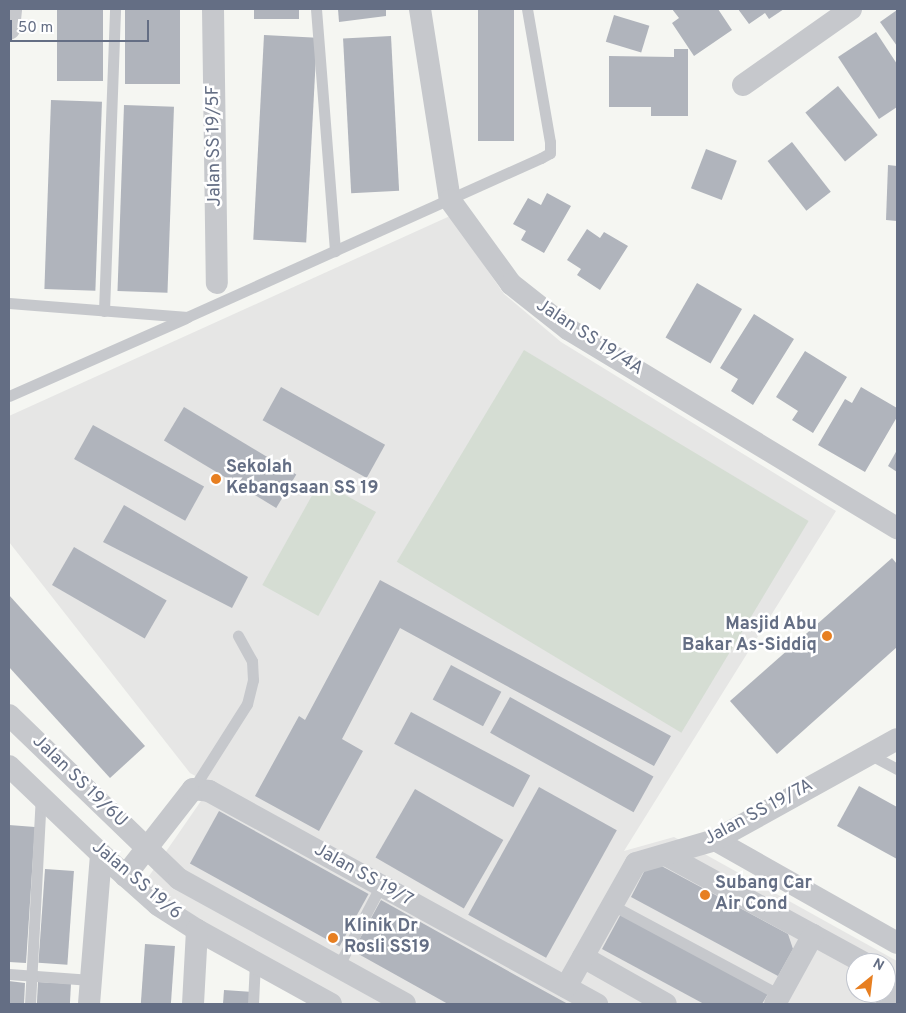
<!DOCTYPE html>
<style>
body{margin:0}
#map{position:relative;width:906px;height:1013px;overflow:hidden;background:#f5f6f2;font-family:Overpass,sans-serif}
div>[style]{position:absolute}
.built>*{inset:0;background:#e6e6e5}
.green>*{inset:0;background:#d5ddd3;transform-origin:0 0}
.building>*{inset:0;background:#b0b4bc;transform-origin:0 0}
.lane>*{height:11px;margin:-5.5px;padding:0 5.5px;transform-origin:5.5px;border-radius:5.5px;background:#c6c8cc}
.street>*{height:22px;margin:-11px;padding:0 11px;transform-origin:11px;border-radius:11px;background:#c6c8cc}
.dots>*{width:14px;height:14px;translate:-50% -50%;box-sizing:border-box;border:2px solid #fff;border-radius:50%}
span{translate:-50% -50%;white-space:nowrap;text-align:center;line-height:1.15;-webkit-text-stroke:5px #fff;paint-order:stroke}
.street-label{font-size:18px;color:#646e84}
.poi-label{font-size:18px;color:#646e84;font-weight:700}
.left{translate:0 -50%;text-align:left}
.right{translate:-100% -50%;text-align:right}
.frame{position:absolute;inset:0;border:10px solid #646e84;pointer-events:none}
.north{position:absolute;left:846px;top:953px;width:50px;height:50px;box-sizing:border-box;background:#fff;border:1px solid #c1c5ce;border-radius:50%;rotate:29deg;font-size:14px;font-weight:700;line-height:20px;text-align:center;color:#646e84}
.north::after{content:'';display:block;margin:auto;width:18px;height:22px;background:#e77f21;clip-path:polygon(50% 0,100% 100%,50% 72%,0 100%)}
.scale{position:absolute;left:10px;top:20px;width:139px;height:22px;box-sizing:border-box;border:2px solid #646e84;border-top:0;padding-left:6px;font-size:15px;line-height:18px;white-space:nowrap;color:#646e84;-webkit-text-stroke:4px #fff;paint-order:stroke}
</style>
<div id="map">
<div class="built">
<div style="clip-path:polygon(evenodd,450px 216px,504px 294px,561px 342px,836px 511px,624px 851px,674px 837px,897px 961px,897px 1004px,323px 1004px,171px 905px,147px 879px,212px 785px,190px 773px,9px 542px,9px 416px,450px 216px,856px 963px,886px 963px,886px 993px,856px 993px,856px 963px)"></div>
</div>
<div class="green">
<div style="left:524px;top:350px;width:332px;height:247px;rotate:31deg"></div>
<div style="left:320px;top:481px;width:64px;height:119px;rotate:29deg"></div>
</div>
<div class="building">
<div style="left:57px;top:9px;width:46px;height:72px"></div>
<div style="left:125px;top:9px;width:55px;height:75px"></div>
<div style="left:254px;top:9px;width:45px;height:10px"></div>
<div style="clip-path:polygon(338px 9px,386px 9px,386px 16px,339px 22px)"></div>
<div style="left:478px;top:9px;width:36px;height:132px"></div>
<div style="clip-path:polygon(672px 9px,718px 9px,732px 30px,694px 56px,672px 23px,679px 18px)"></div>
<div style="clip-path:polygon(738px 9px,784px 9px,769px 19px,765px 13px,749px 24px)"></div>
<div style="clip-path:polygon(897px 10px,897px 46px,880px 22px)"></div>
<div style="left:614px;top:15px;width:37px;height:28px;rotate:17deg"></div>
<div style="clip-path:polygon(876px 32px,897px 64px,897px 107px,879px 119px,838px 57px)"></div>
<div style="left:264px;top:35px;width:53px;height:205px;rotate:3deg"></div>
<div style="left:391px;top:36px;width:155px;height:48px;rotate:87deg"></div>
<div style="clip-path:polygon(674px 49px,688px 49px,688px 116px,651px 116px,651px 107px,609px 107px,609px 56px,674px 57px)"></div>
<div style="left:838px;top:86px;width:63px;height:42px;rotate:51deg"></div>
<div style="left:51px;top:100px;width:51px;height:189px;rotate:2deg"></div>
<div style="left:124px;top:105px;width:50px;height:186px;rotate:2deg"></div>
<div style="left:792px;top:142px;width:63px;height:31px;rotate:52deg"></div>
<div style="left:706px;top:149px;width:33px;height:42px;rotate:21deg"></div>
<div style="clip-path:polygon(888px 165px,897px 166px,897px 221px,886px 220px)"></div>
<div style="clip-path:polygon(547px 193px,571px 206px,544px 253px,521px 240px,526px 231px,513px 224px,528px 198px,541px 205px)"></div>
<div style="clip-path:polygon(587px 229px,600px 238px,604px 232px,628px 246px,600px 290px,577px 275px,581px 269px,567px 260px)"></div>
<div style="left:697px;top:283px;width:52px;height:63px;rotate:30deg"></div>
<div style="clip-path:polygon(754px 314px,794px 339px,753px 405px,731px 391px,738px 379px,720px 368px)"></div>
<div style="clip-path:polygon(805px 351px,847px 377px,813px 433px,792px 420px,798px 411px,776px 397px)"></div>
<div style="left:281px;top:387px;width:119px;height:38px;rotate:29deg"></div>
<div style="clip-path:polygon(861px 387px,897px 408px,897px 417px,865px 472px,818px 445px,845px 399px,852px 403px)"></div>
<div style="left:184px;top:407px;width:131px;height:39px;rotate:31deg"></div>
<div style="left:93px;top:425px;width:127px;height:39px;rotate:29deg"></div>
<div style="clip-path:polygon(897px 450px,897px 472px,888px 466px)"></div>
<div style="clip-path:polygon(124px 505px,248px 577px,232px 608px,103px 542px)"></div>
<div style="left:74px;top:547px;width:107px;height:44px;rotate:30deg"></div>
<div style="clip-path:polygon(892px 558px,897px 564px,897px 647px,777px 754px,730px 701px)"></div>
<div style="clip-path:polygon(380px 580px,671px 736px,654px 766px,400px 628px,342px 739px,363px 751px,319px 831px,255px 796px,299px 716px,305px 720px)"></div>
<div style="clip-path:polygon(9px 595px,145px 746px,110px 778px,9px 667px)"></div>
<div style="left:451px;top:665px;width:57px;height:39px;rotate:28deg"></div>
<div style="left:510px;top:697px;width:164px;height:41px;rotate:29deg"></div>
<div style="left:411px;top:712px;width:135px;height:36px;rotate:28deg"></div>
<div style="clip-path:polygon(859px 786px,897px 807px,897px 859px,837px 826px)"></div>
<div style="left:539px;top:787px;width:89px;height:146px;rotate:29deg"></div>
<div style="left:415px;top:789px;width:102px;height:79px;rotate:30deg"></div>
<div style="left:219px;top:811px;width:171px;height:60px;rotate:29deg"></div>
<div style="clip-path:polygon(9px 825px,35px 827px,26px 963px,9px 962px)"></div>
<div style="clip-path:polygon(654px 862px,788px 934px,793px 949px,778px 976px,631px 897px,647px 866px)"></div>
<div style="left:45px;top:869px;width:29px;height:94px;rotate:4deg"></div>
<div style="clip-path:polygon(381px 900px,517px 976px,568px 1004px,448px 1004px,353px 951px)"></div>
<div style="clip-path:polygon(622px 912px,769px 992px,762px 1004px,704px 1004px,602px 949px)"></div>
<div style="left:145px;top:944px;width:30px;height:60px;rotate:4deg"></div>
<div style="clip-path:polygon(9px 981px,25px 983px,24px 1004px,9px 1004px)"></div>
<div style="left:38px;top:982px;width:33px;height:22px;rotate:3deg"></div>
<div style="clip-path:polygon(224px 990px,253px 992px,253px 1004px,223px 1004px)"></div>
</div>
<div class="lane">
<div style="left:316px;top:9px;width:243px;rotate:85.5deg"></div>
<div style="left:9px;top:303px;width:179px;rotate:4.5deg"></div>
<div style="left:187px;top:317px;width:388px;rotate:-24.2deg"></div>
<div style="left:541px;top:158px;width:10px;rotate:-29deg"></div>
<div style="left:550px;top:153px;width:11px;rotate:-90deg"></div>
<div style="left:550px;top:142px;width:135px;rotate:-99.8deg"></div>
<div style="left:104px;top:311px;width:302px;rotate:-87.9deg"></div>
<div style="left:9px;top:396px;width:193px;rotate:-23.8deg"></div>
<div style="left:869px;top:754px;width:32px;rotate:28deg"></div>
<div style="left:193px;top:789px;width:101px;rotate:-57.6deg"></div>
<div style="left:247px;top:704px;width:25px;rotate:-76deg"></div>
<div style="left:253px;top:680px;width:19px;rotate:-93deg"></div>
<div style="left:252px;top:661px;width:29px;rotate:-119deg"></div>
<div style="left:612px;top:905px;width:191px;rotate:28.2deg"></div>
<div style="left:338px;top:967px;width:93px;rotate:-62.3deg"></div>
<div style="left:9px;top:974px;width:82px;rotate:4.2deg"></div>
<div style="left:30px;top:1004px;width:207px;rotate:-87deg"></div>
<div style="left:253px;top:1004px;width:42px;rotate:-87.3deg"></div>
</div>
<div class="street">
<div style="left:213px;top:9px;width:274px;rotate:89.2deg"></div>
<div style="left:420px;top:9px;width:193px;rotate:81.1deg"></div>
<div style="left:450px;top:200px;width:104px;rotate:54deg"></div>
<div style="left:511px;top:284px;width:73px;rotate:38.3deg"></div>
<div style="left:568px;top:329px;width:385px;rotate:31.2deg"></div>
<div style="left:9px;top:29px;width:20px;rotate:-84deg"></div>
<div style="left:743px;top:85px;width:132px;rotate:-35.1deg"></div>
<div style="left:9px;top:715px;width:236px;rotate:44deg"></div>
<div style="left:179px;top:879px;width:258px;rotate:28.9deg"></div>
<div style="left:9px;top:766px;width:127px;rotate:43.7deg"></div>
<div style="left:101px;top:854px;width:76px;rotate:41.8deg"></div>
<div style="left:158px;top:905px;width:46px;rotate:32.7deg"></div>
<div style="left:197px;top:930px;width:153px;rotate:28.9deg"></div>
<div style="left:715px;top:840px;width:209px;rotate:29.5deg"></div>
<div style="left:666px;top:855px;width:226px;rotate:28.6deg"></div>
<div style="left:125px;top:876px;width:110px;rotate:-52deg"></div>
<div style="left:193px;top:789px;width:16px;rotate:7deg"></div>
<div style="left:209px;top:791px;width:443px;rotate:28.8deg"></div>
<div style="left:583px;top:957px;width:95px;rotate:29.5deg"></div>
<div style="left:566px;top:987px;width:142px;rotate:-60.6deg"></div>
<div style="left:636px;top:863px;width:82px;rotate:-16.2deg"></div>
<div style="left:715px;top:840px;width:208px;rotate:-29deg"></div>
<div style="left:89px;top:1004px;width:150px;rotate:-85.4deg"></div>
<div style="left:193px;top:1004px;width:74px;rotate:-86.9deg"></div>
<div style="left:775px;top:1004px;width:79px;rotate:-61.2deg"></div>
<div style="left:887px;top:1004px;width:21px;rotate:-62deg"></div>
</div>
<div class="dots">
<div style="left:216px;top:479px;background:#e77f21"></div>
<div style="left:827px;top:636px;background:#e77f21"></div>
<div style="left:705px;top:895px;background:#e77f21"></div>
<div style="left:333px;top:938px;background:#e77f21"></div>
</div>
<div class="street-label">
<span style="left:215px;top:146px;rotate:-91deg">Jalan SS 19/5F</span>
<span style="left:589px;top:338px;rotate:33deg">Jalan SS 19/4A</span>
<span style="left:79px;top:782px;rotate:44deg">Jalan SS 19/6U</span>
<span style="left:759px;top:813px;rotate:-28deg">Jalan SS 19/7A</span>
<span style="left:363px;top:876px;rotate:29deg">Jalan SS 19/7</span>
<span style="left:136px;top:881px;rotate:40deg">Jalan SS 19/6</span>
</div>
<div class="poi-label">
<span class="left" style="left:226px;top:479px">Sekolah<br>Kebangsaan SS 19</span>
<span class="right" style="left:817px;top:636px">Masjid Abu<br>Bakar As-Siddiq</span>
<span class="left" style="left:715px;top:895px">Subang Car<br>Air Cond</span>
<span class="left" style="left:344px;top:938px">Klinik Dr<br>Rosli SS19</span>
</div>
<div class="frame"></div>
<div class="north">N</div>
<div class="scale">50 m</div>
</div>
